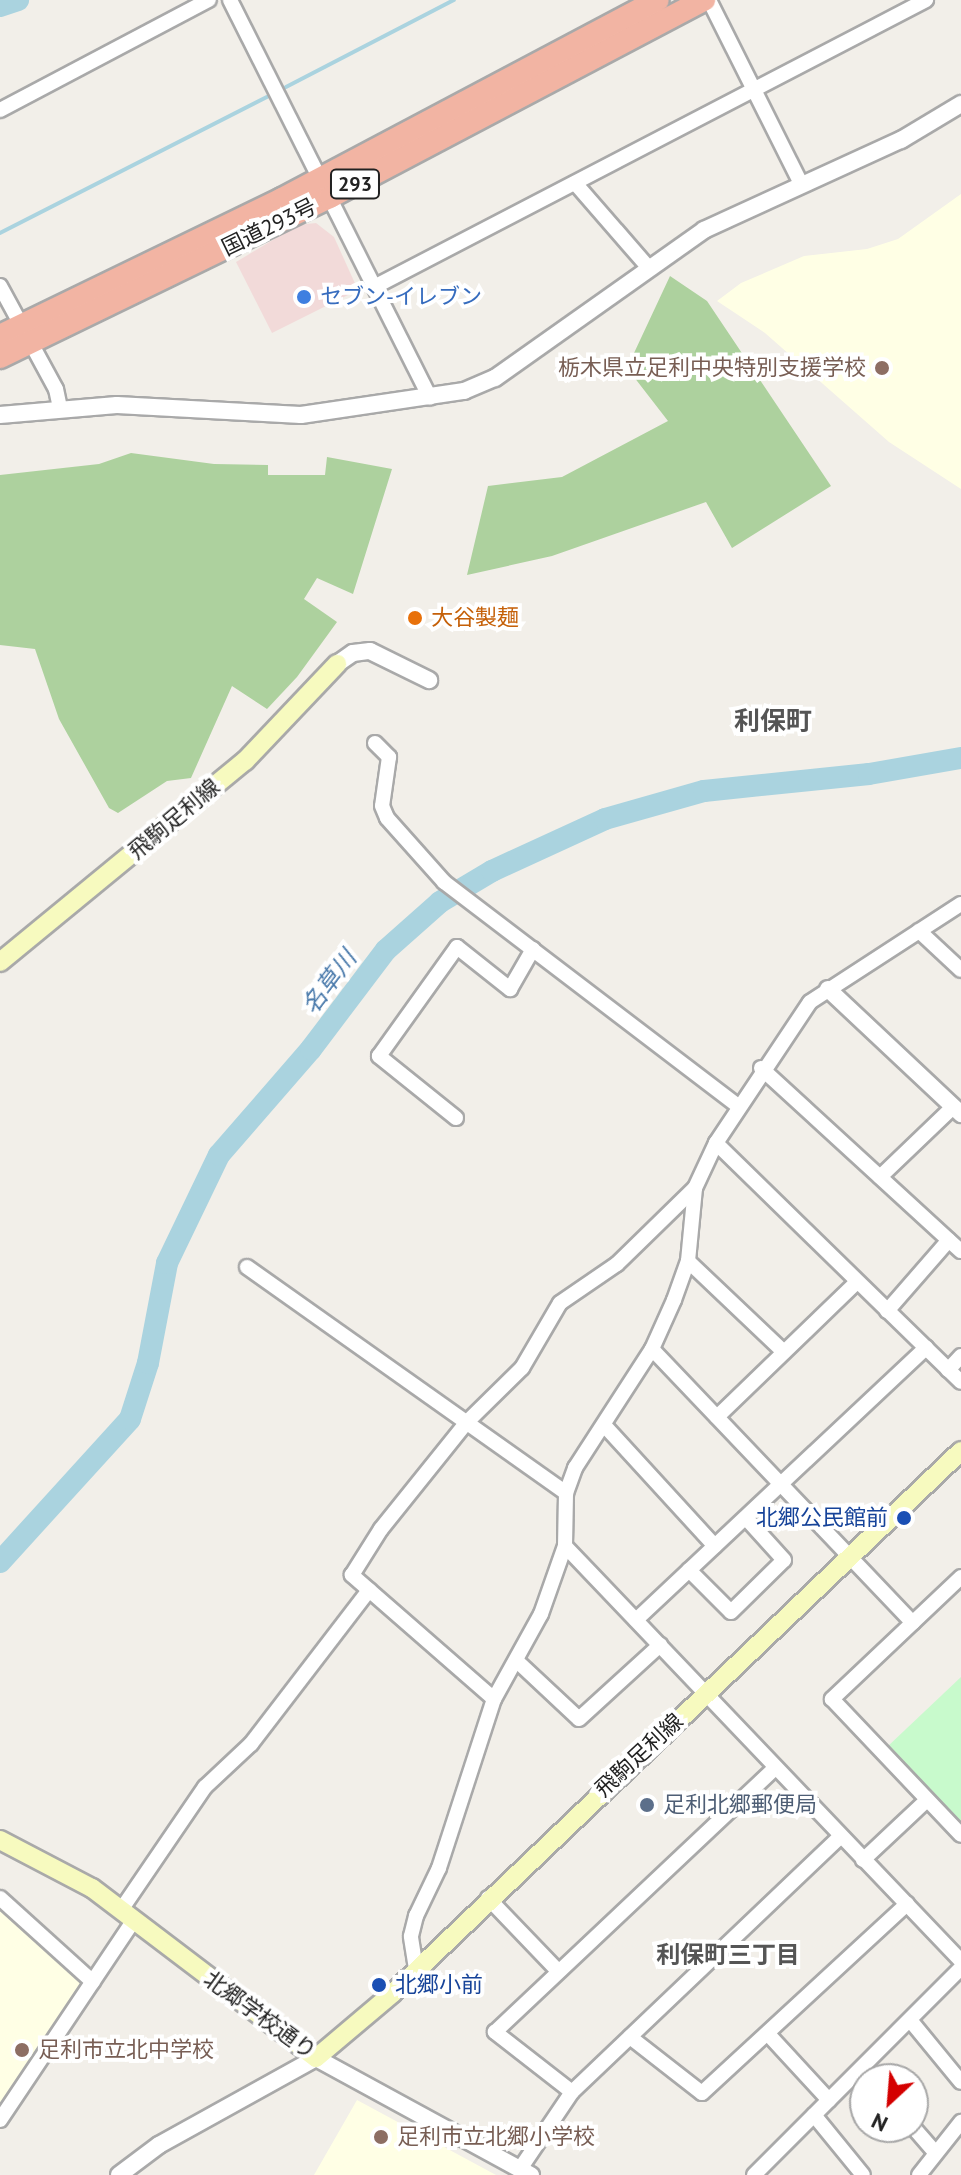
<!DOCTYPE html>
<meta charset="utf-8">
<style>
body{margin:0}
#map{position:relative;width:961px;height:2175px;overflow:hidden;background:#f2efe9;font-family:"PT Sans","Noto Sans JP",sans-serif}
div>[style]{position:absolute}
.commercial>*{inset:0;background:#f2dad9}
.education>*{inset:0;background:#ffffe5}
.forest>*{inset:0;background:#add19e}
.park>*{inset:0;background:#c8facc}
.stream>*{height:4px;margin:-2px;padding:0 2px;transform-origin:2px;border-radius:2px;background:#aad3df}
.river>*{height:22px;margin:-11px;padding:0 11px;transform-origin:11px;border-radius:11px;background:#aad3df}
.roads{filter:drop-shadow(2px 0 #a9a9a9) drop-shadow(-2px 0 #a9a9a9) drop-shadow(0 2px #a9a9a9) drop-shadow(0 -2px #a9a9a9)}
.minor>*{height:14px;margin:-7px;padding:0 7px;transform-origin:7px;border-radius:7px;background:#fff}
.tertiary>*{height:16px;margin:-8px;padding:0 8px;transform-origin:8px;border-radius:8px;background:#fff}
.secondary>*{height:18px;margin:-9px;padding:0 9px;transform-origin:9px;border-radius:9px;background:#f7fabf}
.trunk>*{height:22px;margin:-11px;padding:0 11px;transform-origin:11px;border-radius:11px;background:#f2b4a3}
.dots>*{width:22px;height:22px;translate:-50% -50%;box-sizing:border-box;border:4px solid #fff;border-radius:50%}
span{translate:-50% -50%;white-space:nowrap;text-align:center;line-height:1.15;-webkit-text-stroke:8px #fff;paint-order:stroke}
.shield-label span{padding:2px 6px;background:#fff;border:2px solid;border-radius:6px;-webkit-text-stroke-width:0}
.shield-label{font-size:20px;color:#222;font-weight:700}
.street-label{font-size:22px;color:#222}
.shop-label{font-size:22px;color:#366cbe}
.left{translate:0 -50%;text-align:left}
.education-label{font-size:22px;color:#785e54}
.right{translate:-100% -50%;text-align:right}
.food-label{font-size:22px;color:#c56008}
.transit-label{font-size:22px;color:#164399}
.service-label{font-size:22px;color:#4e5e75}
.water-label{font-size:24px;color:#4a7aab;font-style:italic}
.neighbourhood-label{font-size:24px;color:#555;font-weight:700}
.quarter-label{font-size:26px;color:#555;font-weight:700}
.north{position:absolute;left:849px;top:2063px;width:80px;height:80px;box-sizing:border-box;background:#fff;border:2px solid #a7a7a7;border-radius:50%;rotate:206deg;font-size:22px;font-weight:700;line-height:32px;text-align:center;color:#222}
.north::after{content:'';display:block;margin:auto;width:28px;height:36px;background:#d40000;clip-path:polygon(50% 0,100% 100%,50% 72%,0 100%)}
</style>
<div id="map">
<div class="commercial">
<div style="clip-path:polygon(316px 223px,334px 237px,358px 290px,272px 333px,236px 262px,298px 225px)"></div>
</div>
<div class="education">
<div style="clip-path:polygon(961px 194px,961px 489px,889px 442px,765px 333px,717px 301px,741px 283px,804px 256px,867px 249px,898px 239px)"></div>
<div style="clip-path:polygon(0 1905px,84px 1982px,0 2110px)"></div>
<div style="clip-path:polygon(357px 2100px,496px 2175px,314px 2175px)"></div>
</div>
<div class="forest">
<div style="clip-path:polygon(670px 276px,707px 301px,831px 486px,732px 548px,706px 502px,552px 556px,467px 575px,488px 486px,562px 477px,668px 421px,627px 368px)"></div>
<div style="clip-path:polygon(131px 453px,214px 464px,268px 465px,268px 475px,325px 475px,327px 457px,392px 469px,353px 594px,317px 578px,304px 599px,337px 622px,297px 677px,267px 709px,232px 686px,191px 778px,167px 781px,118px 813px,109px 808px,59px 719px,35px 649px,0 645px,0 475px,99px 464px)"></div>
</div>
<div class="park">
<div style="clip-path:polygon(961px 1677px,961px 1826px,887px 1747px)"></div>
</div>
<div class="stream">
<div style="left:286px;top:87px;width:189px;rotate:-27.4deg"></div>
<div style="left:0;top:233px;width:300px;rotate:-27deg"></div>
</div>
<div class="river">
<div style="left:0;top:6px;width:19px;rotate:-18deg"></div>
<div style="left:0;top:1562px;width:193px;rotate:-47.7deg"></div>
<div style="left:130px;top:1419px;width:59px;rotate:-72.2deg"></div>
<div style="left:148px;top:1363px;width:102px;rotate:-79.2deg"></div>
<div style="left:167px;top:1263px;width:120px;rotate:-64.3deg"></div>
<div style="left:219px;top:1155px;width:140px;rotate:-49deg"></div>
<div style="left:311px;top:1049px;width:124px;rotate:-52.9deg"></div>
<div style="left:386px;top:950px;width:72px;rotate:-41.6deg"></div>
<div style="left:440px;top:902px;width:61px;rotate:-30.8deg"></div>
<div style="left:492px;top:871px;width:124px;rotate:-24.7deg"></div>
<div style="left:605px;top:819px;width:103px;rotate:-15.8deg"></div>
<div style="left:704px;top:791px;width:166px;rotate:-5.9deg"></div>
<div style="left:869px;top:774px;width:93px;rotate:-9.9deg"></div>
</div>
<div class="roads">
<div class="minor">
<div style="left:230px;top:0;width:445px;rotate:63.3deg"></div>
<div style="left:709px;top:0;width:206px;rotate:63.4deg"></div>
<div style="left:0;top:110px;width:236px;rotate:-27.8deg"></div>
<div style="left:575px;top:183px;width:113px;rotate:49deg"></div>
<div style="left:0;top:286px;width:117px;rotate:61.5deg"></div>
<div style="left:56px;top:389px;width:19px;rotate:78deg"></div>
<div style="left:376px;top:286px;width:620px;rotate:-27.47deg"></div>
<div style="left:375px;top:743px;width:20px;rotate:45deg"></div>
<div style="left:389px;top:757px;width:49px;rotate:98.1deg"></div>
<div style="left:382px;top:806px;width:13px;rotate:67deg"></div>
<div style="left:387px;top:818px;width:86px;rotate:48.3deg"></div>
<div style="left:444px;top:882px;width:368px;rotate:37.3deg"></div>
<div style="left:919px;top:931px;width:57px;rotate:42.9deg"></div>
<div style="left:761px;top:1068px;width:271px;rotate:42.5deg"></div>
<div style="left:456px;top:1118px;width:99px;rotate:-141.2deg"></div>
<div style="left:379px;top:1056px;width:134px;rotate:-54.4deg"></div>
<div style="left:457px;top:947px;width:68px;rotate:38.4deg"></div>
<div style="left:510px;top:989px;width:46px;rotate:-60.1deg"></div>
<div style="left:716px;top:1143px;width:342px;rotate:44.3deg"></div>
<div style="left:880px;top:1177px;width:101px;rotate:-43.8deg"></div>
<div style="left:688px;top:1261px;width:132px;rotate:43.5deg"></div>
<div style="left:247px;top:1267px;width:391px;rotate:35.3deg"></div>
<div style="left:887px;top:1311px;width:94px;rotate:-48.9deg"></div>
<div style="left:652px;top:1349px;width:378px;rotate:46.4deg"></div>
<div style="left:948px;top:1370px;width:19px;rotate:-47deg"></div>
<div style="left:717px;top:1417px;width:194px;rotate:-44deg"></div>
<div style="left:604px;top:1425px;width:164px;rotate:47.5deg"></div>
<div style="left:565px;top:1546px;width:574px;rotate:46.34deg"></div>
<div style="left:689px;top:1570px;width:59px;rotate:45deg"></div>
<div style="left:731px;top:1612px;width:74px;rotate:-44.5deg"></div>
<div style="left:784px;top:1560px;width:57px;rotate:-132.1deg"></div>
<div style="left:961px;top:1577px;width:178px;rotate:136.6deg"></div>
<div style="left:832px;top:1699px;width:187px;rotate:46.5deg"></div>
<div style="left:636px;top:1620px;width:398px;rotate:-43.2deg"></div>
<div style="left:518px;top:1662px;width:83px;rotate:43.1deg"></div>
<div style="left:579px;top:1719px;width:110px;rotate:-42.4deg"></div>
<div style="left:494px;top:1699px;width:189px;rotate:-138.9deg"></div>
<div style="left:352px;top:1575px;width:54px;rotate:-57.8deg"></div>
<div style="left:381px;top:1529px;width:137px;rotate:-51.2deg"></div>
<div style="left:467px;top:1422px;width:77px;rotate:-44.5deg"></div>
<div style="left:522px;top:1368px;width:75px;rotate:-59.7deg"></div>
<div style="left:560px;top:1303px;width:69px;rotate:-34.4deg"></div>
<div style="left:617px;top:1264px;width:109px;rotate:-44.3deg"></div>
<div style="left:863px;top:1860px;width:88px;rotate:-43.2deg"></div>
<div style="left:0;top:1898px;width:125px;rotate:42.1deg"></div>
<div style="left:488px;top:1898px;width:100px;rotate:46.2deg"></div>
<div style="left:121px;top:1910px;width:149px;rotate:-55.7deg"></div>
<div style="left:205px;top:1787px;width:63px;rotate:-43.1deg"></div>
<div style="left:251px;top:1744px;width:194px;rotate:-52.5deg"></div>
<div style="left:416px;top:1969px;width:33px;rotate:-99deg"></div>
<div style="left:411px;top:1936px;width:21px;rotate:-76deg"></div>
<div style="left:416px;top:1916px;width:53px;rotate:-64.4deg"></div>
<div style="left:439px;top:1868px;width:178px;rotate:-72deg"></div>
<div style="left:494px;top:1699px;width:97px;rotate:-61.1deg"></div>
<div style="left:541px;top:1614px;width:72px;rotate:-70.6deg"></div>
<div style="left:565px;top:1546px;width:53px;rotate:-88.9deg"></div>
<div style="left:566px;top:1493px;width:27px;rotate:-70deg"></div>
<div style="left:575px;top:1468px;width:142px;rotate:-57.1deg"></div>
<div style="left:652px;top:1349px;width:54px;rotate:-65.8deg"></div>
<div style="left:674px;top:1300px;width:41px;rotate:-70.3deg"></div>
<div style="left:688px;top:1261px;width:73px;rotate:-84.5deg"></div>
<div style="left:695px;top:1188px;width:50px;rotate:-65deg"></div>
<div style="left:716px;top:1143px;width:169px;rotate:-56.3deg"></div>
<div style="left:810px;top:1002px;width:180px;rotate:-33deg"></div>
<div style="left:910px;top:2020px;width:80px;rotate:50.6deg"></div>
<div style="left:768px;top:2034px;width:90px;rotate:47.3deg"></div>
<div style="left:630px;top:2037px;width:91px;rotate:37.9deg"></div>
<div style="left:702px;top:2093px;width:279px;rotate:-42.7deg"></div>
<div style="left:572px;top:2092px;width:98px;rotate:-142.1deg"></div>
<div style="left:495px;top:2032px;width:385px;rotate:-43.3deg"></div>
<div style="left:814px;top:2115px;width:77px;rotate:50.8deg"></div>
<div style="left:0;top:2120px;width:241px;rotate:-56.2deg"></div>
<div style="left:913px;top:2127px;width:32px;rotate:49deg"></div>
<div style="left:520px;top:2169px;width:93px;rotate:-56deg"></div>
<div style="left:572px;top:2092px;width:370px;rotate:-43.6deg"></div>
<div style="left:754px;top:2175px;width:293px;rotate:-45deg"></div>
<div style="left:919px;top:2175px;width:68px;rotate:-51.6deg"></div>
</div>
<div class="tertiary">
<div style="left:0;top:415px;width:117px;rotate:-4.9deg"></div>
<div style="left:117px;top:405px;width:184px;rotate:3.1deg"></div>
<div style="left:301px;top:415px;width:165px;rotate:-8.4deg"></div>
<div style="left:464px;top:391px;width:34px;rotate:-23deg"></div>
<div style="left:495px;top:378px;width:256px;rotate:-35.3deg"></div>
<div style="left:704px;top:230px;width:217px;rotate:-24.6deg"></div>
<div style="left:901px;top:140px;width:70px;rotate:-31deg"></div>
<div style="left:337px;top:664px;width:19px;rotate:-35deg"></div>
<div style="left:353px;top:653px;width:17px;rotate:-7deg"></div>
<div style="left:370px;top:651px;width:66px;rotate:26.2deg"></div>
<div style="left:828px;top:989px;width:183px;rotate:43.2deg"></div>
<div style="left:119px;top:2175px;width:50px;rotate:-36.9deg"></div>
<div style="left:159px;top:2145px;width:179px;rotate:-29deg"></div>
<div style="left:316px;top:2058px;width:245px;rotate:28.6deg"></div>
</div>
<div class="secondary">
<div style="left:0;top:962px;width:317px;rotate:-39.4deg"></div>
<div style="left:245px;top:761px;width:134px;rotate:-46.5deg"></div>
<div style="left:0;top:1840px;width:104px;rotate:27.6deg"></div>
<div style="left:92px;top:1888px;width:281px;rotate:37.2deg"></div>
<div style="left:316px;top:2058px;width:101px;rotate:-40.2deg"></div>
<div style="left:393px;top:1993px;width:785px;rotate:-43.66deg"></div>
</div>
<div class="trunk">
<div style="left:0;top:336px;width:314px;rotate:-25.9deg"></div>
<div style="left:282px;top:199px;width:425px;rotate:-27.9deg"></div>
<div style="left:0;top:357px;width:367px;rotate:-25.9deg"></div>
<div style="left:330px;top:197px;width:423px;rotate:-27.8deg"></div>
</div>
</div>
<div class="dots">
<div style="left:304px;top:297px;background:#3f7fe0"></div>
<div style="left:882px;top:368px;background:#8d6e63"></div>
<div style="left:415px;top:618px;background:#e8710a"></div>
<div style="left:904px;top:1518px;background:#1a4fb4"></div>
<div style="left:647px;top:1805px;background:#5c6f8a"></div>
<div style="left:379px;top:1985px;background:#1a4fb4"></div>
<div style="left:22px;top:2050px;background:#8d6e63"></div>
<div style="left:381px;top:2137px;background:#8d6e63"></div>
</div>
<div class="shield-label">
<span style="left:355px;top:184px">293</span>
</div>
<div class="street-label">
<span style="left:269px;top:227px;rotate:-26deg">国道293号</span>
<span style="left:174px;top:819px;rotate:-40deg">飛駒足利線</span>
<span style="left:639px;top:1755px;rotate:-43deg">飛駒足利線</span>
<span style="left:260px;top:2015px;rotate:36deg">北郷学校通り</span>
</div>
<div class="shop-label">
<span class="left" style="left:320px;top:297px">セブン-イレブン</span>
</div>
<div class="education-label">
<span class="right" style="left:866px;top:368px">栃木県立足利中央特別支援学校</span>
<span class="left" style="left:38px;top:2050px">足利市立北中学校</span>
<span class="left" style="left:397px;top:2137px">足利市立北郷小学校</span>
</div>
<div class="food-label">
<span class="left" style="left:431px;top:618px">大谷製麺</span>
</div>
<div class="transit-label">
<span class="right" style="left:888px;top:1518px">北郷公民館前</span>
<span class="left" style="left:395px;top:1985px">北郷小前</span>
</div>
<div class="service-label">
<span class="left" style="left:663px;top:1805px">足利北郷郵便局</span>
</div>
<div class="water-label">
<span style="left:329px;top:982px;rotate:-53deg">名草川</span>
</div>
<div class="neighbourhood-label">
<span style="left:728px;top:1955px">利保町三丁目</span>
</div>
<div class="quarter-label">
<span style="left:773px;top:721px">利保町</span>
</div>
<div class="north">N</div>
</div>
